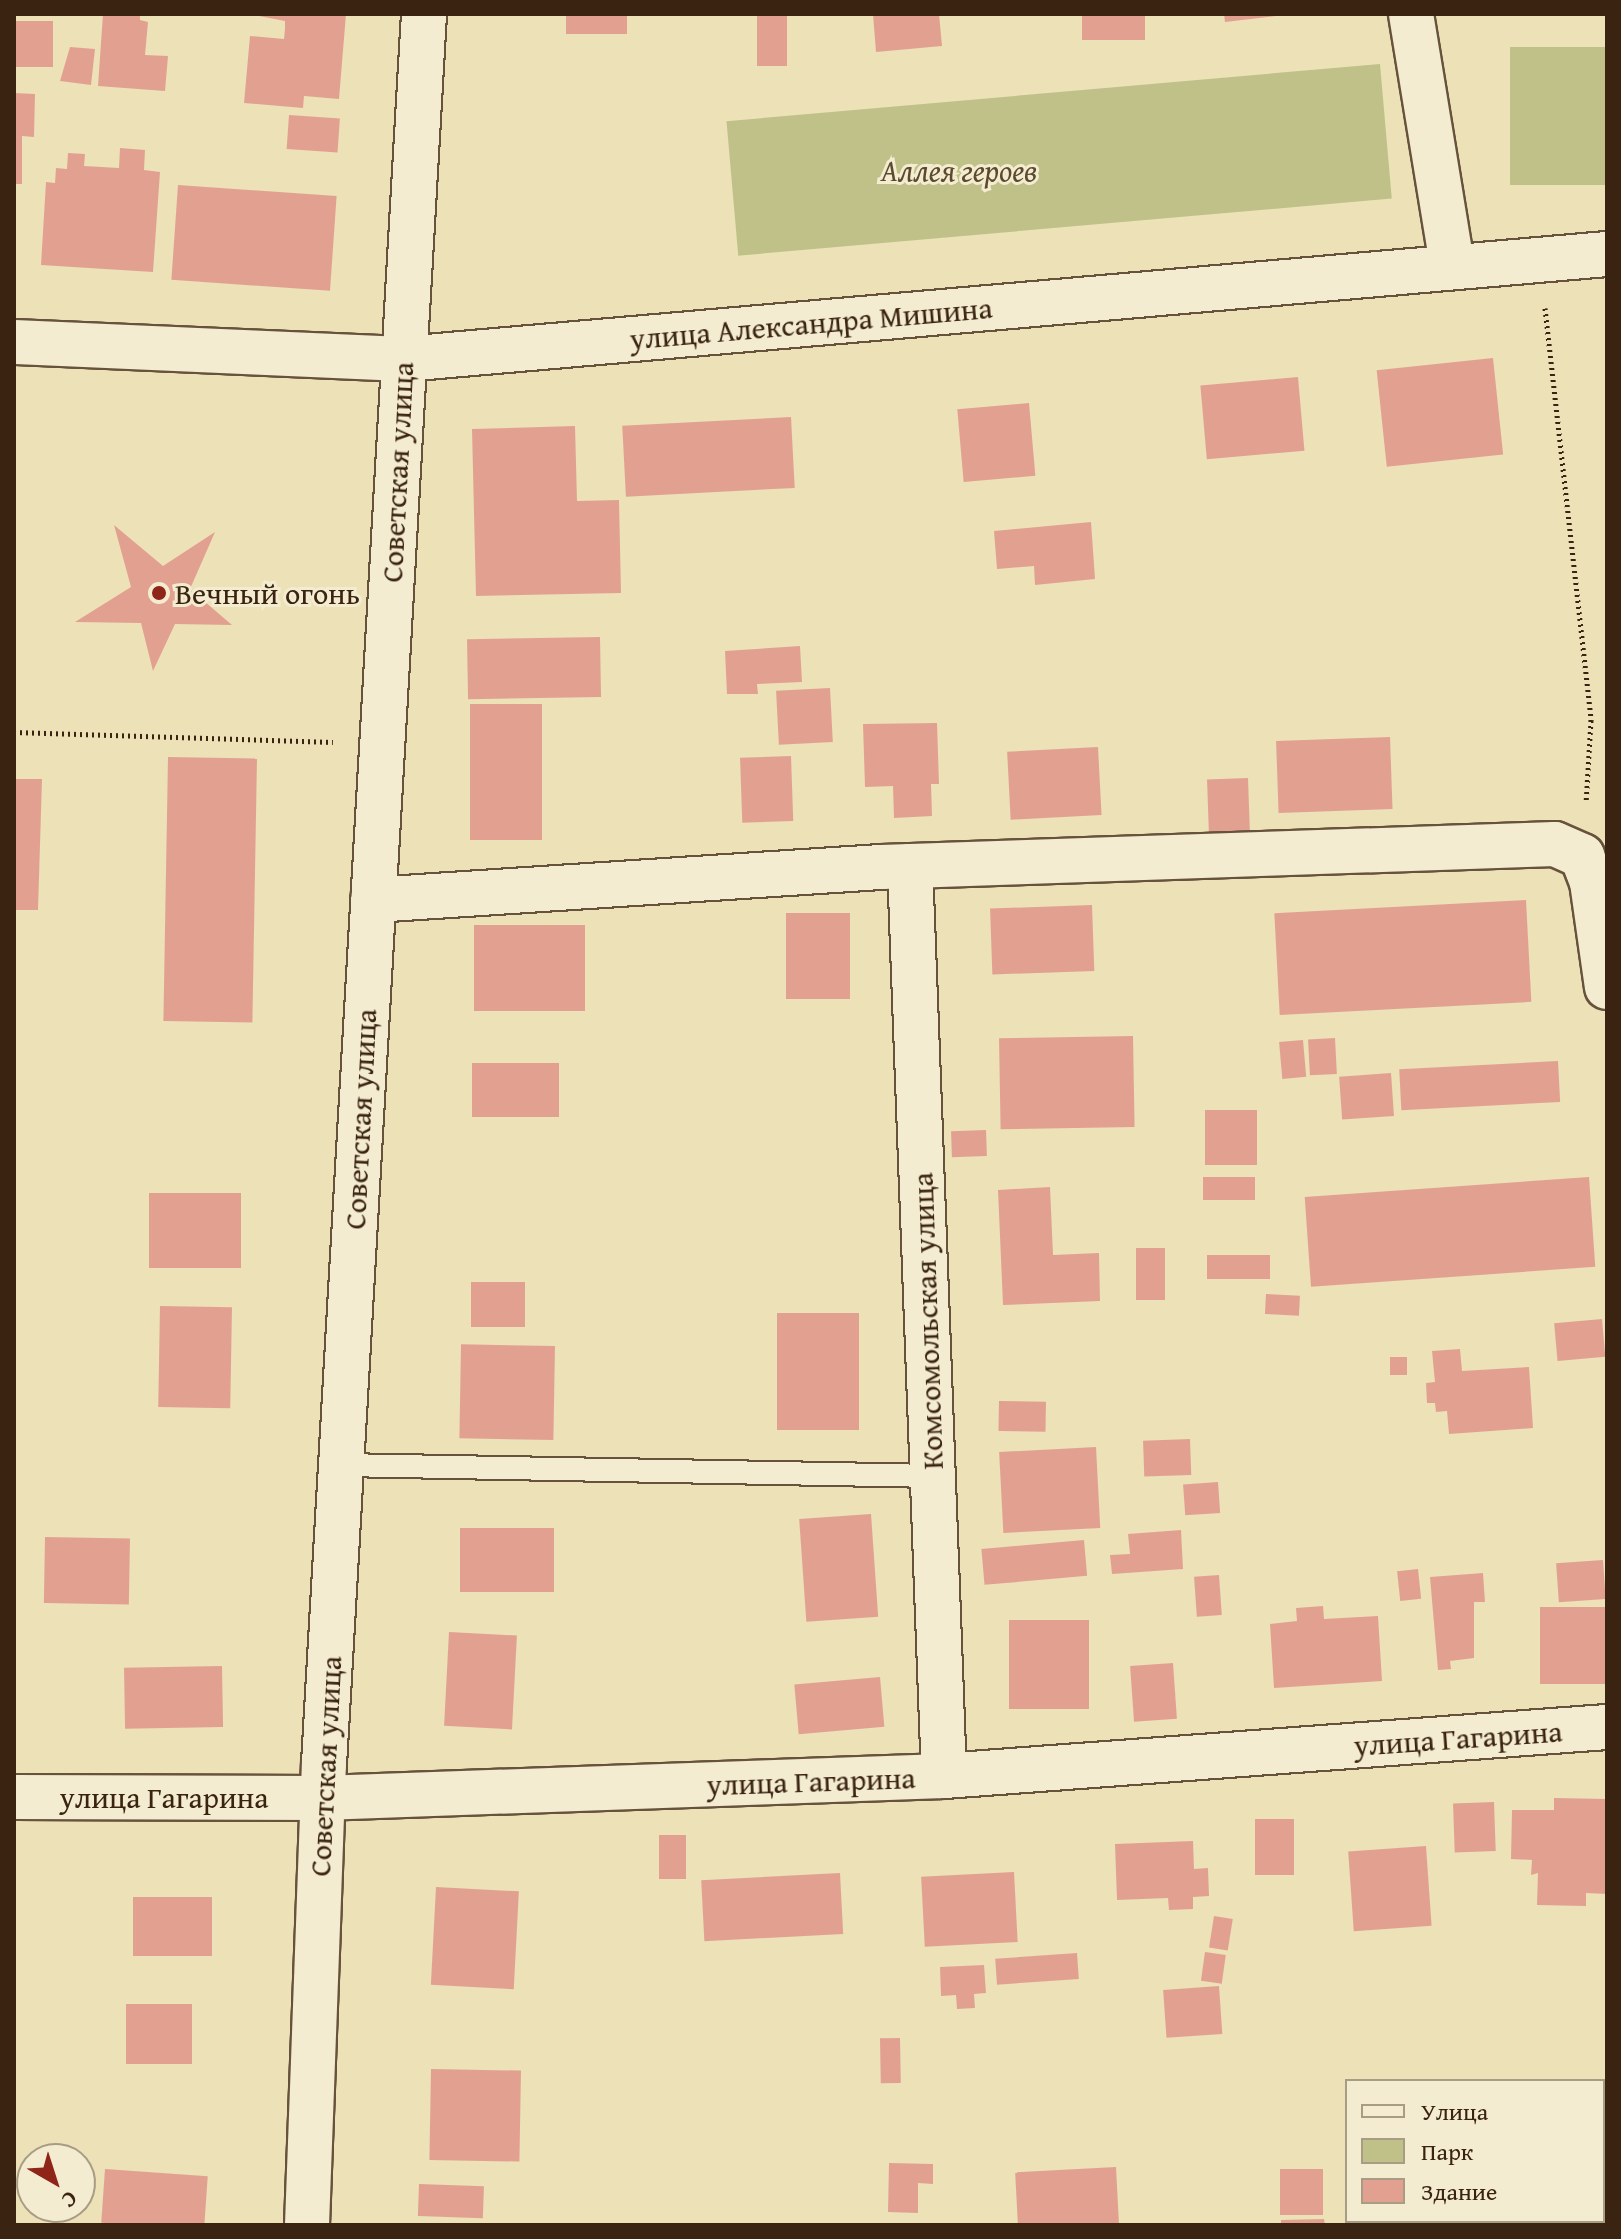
<!DOCTYPE html>
<meta charset="utf-8">
<style>
body{margin:0}
#map{position:relative;width:1621px;height:2239px;overflow:hidden;background:#ede1b8;font-family:"Gentium Book Plus",serif}
div>[style]{position:absolute}
.green>*{inset:0;background:#c0c189;transform-origin:0 0}
.building>*{inset:0;background:#e2a190;transform-origin:0 0}
.path>*{height:5px;margin-top:-2.5px;transform-origin:0;background:repeating-linear-gradient(90deg,#3a2311 0 2px,transparent 0 6px)}
.roads{filter:drop-shadow(2px 0 #67523b) drop-shadow(-2px 0 #67523b) drop-shadow(0 2px #67523b) drop-shadow(0 -2px #67523b)}
.lane>*{height:22px;margin:-11px;padding:0 11px;transform-origin:11px;border-radius:11px;background:#f3ecd1}
.street>*{height:44px;margin:-22px;padding:0 22px;transform-origin:22px;border-radius:22px;background:#f3ecd1}
.secondary>*{height:44px;margin:-22px;padding:0 22px;transform-origin:22px;border-radius:22px;background:#f3ecd1}
.dots>*{width:22px;height:22px;translate:-50% -50%;box-sizing:border-box;border:4px solid #f3ecd1;border-radius:50%}
span{translate:-50% -50%;white-space:nowrap;text-align:center;line-height:1.15;-webkit-text-stroke:6px #f3ecd1;paint-order:stroke}
.park-label{font-size:30px;color:#5c4a2f;font-style:italic}
.street-label{font-size:30px;color:#3a2311}
.poi-label{font-size:30px;color:#3a2311}
.left{translate:0 -50%;text-align:left}
.frame{position:absolute;inset:0;border:16px solid #3a2311;pointer-events:none}
.legend{position:absolute;left:1345px;top:2079px;width:260px;height:144px;box-sizing:border-box;background:#f3ecd1;border:2px solid #a99c84;margin:0;padding:10px 14px;list-style:none;font-size:24px;color:#3a2311}
.legend li{display:flex;align-items:center;gap:16px;height:40px}
.legend b{width:40px;border:2px solid #a99c84}
.north{position:absolute;left:16px;top:2143px;width:80px;height:80px;box-sizing:border-box;background:#f3ecd1;border:2px solid #a99c84;border-radius:50%;rotate:141deg;font-size:22px;font-weight:700;line-height:32px;text-align:center;color:#3a2311}
.north::after{content:'';display:block;margin:auto;width:28px;height:36px;background:#8f2418;clip-path:polygon(50% 0,100% 100%,50% 72%,0 100%)}
</style>
<div id="map">
<div class="green">
<div style="left:1607px;top:47px;width:138px;height:97px;rotate:90deg"></div>
<div style="left:1380px;top:64px;width:135px;height:656px;rotate:85deg"></div>
</div>
<div class="building">
<div style="clip-path:polygon(103px 14px,140px 15px,140px 20px,148px 22px,145px 55px,168px 56px,165px 91px,98px 86px)"></div>
<div style="clip-path:polygon(249px 14px,346px 14px,339px 99px,304px 96px,303px 108px,244px 103px,250px 36px,284px 39px,285px 29px,285px 21px)"></div>
<div style="left:566px;top:14px;width:61px;height:20px"></div>
<div style="left:757px;top:14px;width:30px;height:52px"></div>
<div style="clip-path:polygon(873px 14px,939px 14px,942px 46px,876px 52px)"></div>
<div style="left:1082px;top:14px;width:63px;height:26px"></div>
<div style="clip-path:polygon(1224px 14px,1276px 14px,1276px 16px,1225px 22px)"></div>
<div style="left:14px;top:21px;width:39px;height:46px"></div>
<div style="clip-path:polygon(70px 47px,95px 49px,91px 85px,60px 81px)"></div>
<div style="clip-path:polygon(14px 93px,35px 94px,34px 137px,22px 136px,22px 184px,14px 184px)"></div>
<div style="left:289px;top:115px;width:51px;height:34px;rotate:4deg"></div>
<div style="clip-path:polygon(120px 148px,145px 150px,144px 170px,160px 172px,153px 272px,41px 265px,46px 182px,55px 183px,56px 168px,67px 169px,68px 153px,85px 154px,84px 166px,119px 168px)"></div>
<div style="left:178px;top:185px;width:159px;height:95px;rotate:4deg"></div>
<div style="left:1493px;top:358px;width:97px;height:117px;rotate:84deg"></div>
<div style="left:1298px;top:377px;width:74px;height:98px;rotate:85deg"></div>
<div style="left:1029px;top:403px;width:73px;height:72px;rotate:85deg"></div>
<div style="left:791px;top:417px;width:71px;height:169px;rotate:87deg"></div>
<div style="clip-path:polygon(575px 426px,577px 501px,619px 500px,621px 593px,476px 596px,472px 429px)"></div>
<div style="clip-path:polygon(1091px 522px,1095px 579px,1035px 585px,1034px 566px,997px 569px,994px 531px)"></div>
<div style="clip-path:polygon(114px 525px,163px 566px,215px 532px,190px 589px,232px 625px,175px 624px,153px 671px,141px 623px,75px 622px,131px 587px)"></div>
<div style="left:600px;top:637px;width:60px;height:133px;rotate:89deg"></div>
<div style="clip-path:polygon(800px 646px,802px 682px,757px 684px,758px 694px,727px 694px,725px 651px)"></div>
<div style="left:830px;top:688px;width:54px;height:54px;rotate:87deg"></div>
<div style="left:542px;top:704px;width:136px;height:72px;rotate:90deg"></div>
<div style="clip-path:polygon(937px 723px,939px 784px,931px 784px,932px 816px,894px 818px,893px 786px,865px 787px,863px 724px)"></div>
<div style="left:1390px;top:737px;width:72px;height:114px;rotate:88deg"></div>
<div style="left:1098px;top:747px;width:68px;height:91px;rotate:87deg"></div>
<div style="left:791px;top:756px;width:65px;height:51px;rotate:88deg"></div>
<div style="left:168px;top:757px;width:89px;height:264px;rotate:1deg"></div>
<div style="left:1248px;top:778px;width:53px;height:41px;rotate:88deg"></div>
<div style="clip-path:polygon(14px 779px,42px 779px,38px 910px,14px 910px)"></div>
<div style="left:1526px;top:900px;width:102px;height:252px;rotate:87deg"></div>
<div style="left:1092px;top:905px;width:66px;height:102px;rotate:88deg"></div>
<div style="left:786px;top:913px;width:64px;height:86px"></div>
<div style="left:474px;top:925px;width:111px;height:86px"></div>
<div style="left:1133px;top:1036px;width:91px;height:134px;rotate:89deg"></div>
<div style="left:1335px;top:1038px;width:36px;height:27px;rotate:87deg"></div>
<div style="left:1303px;top:1040px;width:37px;height:24px;rotate:85deg"></div>
<div style="left:1558px;top:1061px;width:41px;height:159px;rotate:87deg"></div>
<div style="left:472px;top:1063px;width:87px;height:54px"></div>
<div style="left:1391px;top:1073px;width:43px;height:52px;rotate:86deg"></div>
<div style="left:1205px;top:1110px;width:52px;height:55px"></div>
<div style="left:986px;top:1130px;width:26px;height:35px;rotate:88deg"></div>
<div style="left:1255px;top:1177px;width:23px;height:52px;rotate:90deg"></div>
<div style="left:1589px;top:1177px;width:90px;height:285px;rotate:86deg"></div>
<div style="clip-path:polygon(1050px 1187px,1053px 1255px,1099px 1253px,1100px 1301px,1003px 1305px,998px 1190px)"></div>
<div style="left:149px;top:1193px;width:92px;height:75px"></div>
<div style="left:1136px;top:1248px;width:29px;height:52px"></div>
<div style="left:1207px;top:1255px;width:63px;height:24px"></div>
<div style="left:471px;top:1282px;width:54px;height:45px"></div>
<div style="left:1266px;top:1294px;width:34px;height:20px;rotate:3deg"></div>
<div style="left:160px;top:1306px;width:72px;height:101px;rotate:1deg"></div>
<div style="left:859px;top:1313px;width:117px;height:82px;rotate:90deg"></div>
<div style="left:1602px;top:1319px;width:38px;height:48px;rotate:85deg"></div>
<div style="left:555px;top:1346px;width:94px;height:94px;rotate:91deg"></div>
<div style="clip-path:polygon(1460px 1349px,1462px 1371px,1529px 1367px,1533px 1428px,1449px 1434px,1447px 1411px,1436px 1412px,1435px 1403px,1427px 1403px,1426px 1383px,1435px 1382px,1432px 1351px)"></div>
<div style="left:1390px;top:1357px;width:17px;height:18px"></div>
<div style="left:999px;top:1401px;width:47px;height:30px;rotate:1deg"></div>
<div style="left:1190px;top:1439px;width:36px;height:47px;rotate:88deg"></div>
<div style="left:1096px;top:1447px;width:81px;height:97px;rotate:87deg"></div>
<div style="left:1218px;top:1482px;width:31px;height:35px;rotate:86deg"></div>
<div style="left:871px;top:1514px;width:103px;height:72px;rotate:86deg"></div>
<div style="left:460px;top:1528px;width:94px;height:64px"></div>
<div style="clip-path:polygon(1181px 1530px,1183px 1569px,1112px 1574px,1110px 1555px,1130px 1554px,1128px 1534px)"></div>
<div style="left:45px;top:1537px;width:85px;height:66px;rotate:1deg"></div>
<div style="left:1084px;top:1540px;width:36px;height:103px;rotate:85deg"></div>
<div style="left:1603px;top:1560px;width:39px;height:47px;rotate:86deg"></div>
<div style="left:1418px;top:1569px;width:30px;height:21px;rotate:84deg"></div>
<div style="clip-path:polygon(1483px 1573px,1485px 1602px,1474px 1602px,1474px 1658px,1450px 1661px,1451px 1669px,1438px 1670px,1430px 1577px)"></div>
<div style="left:1219px;top:1575px;width:40px;height:25px;rotate:86deg"></div>
<div style="clip-path:polygon(1323px 1606px,1324px 1619px,1378px 1616px,1382px 1681px,1274px 1688px,1270px 1624px,1297px 1621px,1296px 1608px)"></div>
<div style="left:1607px;top:1607px;width:77px;height:67px;rotate:90deg"></div>
<div style="left:1009px;top:1620px;width:80px;height:89px"></div>
<div style="left:449px;top:1632px;width:68px;height:94px;rotate:3deg"></div>
<div style="left:1173px;top:1663px;width:56px;height:43px;rotate:86deg"></div>
<div style="left:222px;top:1666px;width:61px;height:98px;rotate:89deg"></div>
<div style="left:880px;top:1677px;width:50px;height:86px;rotate:85deg"></div>
<div style="clip-path:polygon(1554px 1798px,1607px 1799px,1607px 1894px,1586px 1893px,1586px 1906px,1537px 1905px,1538px 1873px,1531px 1875px,1532px 1860px,1511px 1859px,1512px 1810px,1554px 1810px)"></div>
<div style="left:1494px;top:1802px;width:49px;height:41px;rotate:88deg"></div>
<div style="left:1255px;top:1819px;width:39px;height:56px"></div>
<div style="left:659px;top:1835px;width:27px;height:44px"></div>
<div style="clip-path:polygon(1193px 1841px,1194px 1869px,1208px 1868px,1209px 1896px,1193px 1897px,1193px 1909px,1169px 1910px,1168px 1898px,1117px 1900px,1115px 1844px)"></div>
<div style="left:1426px;top:1846px;width:80px;height:78px;rotate:86deg"></div>
<div style="left:1014px;top:1872px;width:70px;height:93px;rotate:87deg"></div>
<div style="left:840px;top:1873px;width:61px;height:139px;rotate:87deg"></div>
<div style="left:436px;top:1887px;width:83px;height:98px;rotate:3deg"></div>
<div style="left:133px;top:1897px;width:79px;height:59px"></div>
<div style="left:1214px;top:1916px;width:19px;height:32px;rotate:9deg"></div>
<div style="left:1205px;top:1952px;width:21px;height:29px;rotate:8deg"></div>
<div style="left:1077px;top:1953px;width:26px;height:82px;rotate:86deg"></div>
<div style="clip-path:polygon(984px 1965px,986px 1993px,974px 1994px,975px 2008px,957px 2009px,956px 1995px,941px 1996px,940px 1967px)"></div>
<div style="left:1219px;top:1986px;width:48px;height:56px;rotate:86deg"></div>
<div style="left:192px;top:2004px;width:60px;height:66px;rotate:90deg"></div>
<div style="left:900px;top:2038px;width:45px;height:20px;rotate:89deg"></div>
<div style="left:431px;top:2069px;width:90px;height:91px;rotate:1deg"></div>
<div style="left:1603px;top:2105px;width:4px;height:66px"></div>
<div style="clip-path:polygon(889px 2163px,933px 2164px,933px 2184px,918px 2183px,918px 2213px,888px 2212px)"></div>
<div style="left:1116px;top:2167px;width:58px;height:101px;rotate:87deg"></div>
<div style="left:105px;top:2169px;width:103px;height:54px;rotate:4deg"></div>
<div style="left:1280px;top:2169px;width:43px;height:46px"></div>
<div style="left:419px;top:2184px;width:65px;height:32px;rotate:2deg"></div>
<div style="clip-path:polygon(1324px 2219px,1325px 2225px,1281px 2225px,1281px 2220px)"></div>
</div>
<div class="path">
<div style="left:1545px;top:308px;width:415px;rotate:83.6deg"></div>
<div style="left:1591px;top:720px;width:83px;rotate:93.4deg"></div>
<div style="left:14px;top:732px;width:319px;rotate:1.8deg"></div>
</div>
<div class="roads">
<div class="lane">
<div style="left:341px;top:1465px;width:592px;rotate:1.06deg"></div>
</div>
<div class="street">
<div style="left:1411px;top:14px;width:254px;rotate:80.7deg"></div>
<div style="left:910px;top:866px;width:911px;rotate:87.86deg"></div>
<div style="left:373px;top:900px;width:509px;rotate:-3.72deg"></div>
<div style="left:881px;top:867px;width:674px;rotate:-1.95deg"></div>
<div style="left:1555px;top:844px;width:30px;rotate:24deg"></div>
<div style="left:1582px;top:856px;width:28px;rotate:69deg"></div>
<div style="left:1592px;top:882px;width:106px;rotate:81.9deg"></div>
<div style="left:322px;top:1798px;width:622px;rotate:-2.03deg"></div>
<div style="left:944px;top:1776px;width:665px;rotate:-4.23deg"></div>
</div>
<div class="secondary">
<div style="left:14px;top:342px;width:390px;rotate:2.5deg"></div>
<div style="left:404px;top:359px;width:1208px;rotate:-4.99deg"></div>
<div style="left:14px;top:1797px;width:308px;rotate:0.2deg"></div>
<div style="left:307px;top:2225px;width:461px;rotate:-87.9deg"></div>
<div style="left:324px;top:1764px;width:1753px;rotate:-86.73deg"></div>
</div>
</div>
<div class="dots">
<div style="left:159px;top:593px;background:#8f2418"></div>
</div>
<div class="park-label">
<span style="left:959px;top:170px">Аллея героев</span>
</div>
<div class="street-label">
<span style="left:811px;top:323px;rotate:-5deg">улица Александра Мишина</span>
<span style="left:397px;top:472px;rotate:-87deg">Советская улица</span>
<span style="left:360px;top:1119px;rotate:-87deg">Советская улица</span>
<span style="left:927px;top:1321px;rotate:-92deg">Комсомольская улица</span>
<span style="left:1458px;top:1738px;rotate:-4deg">улица Гагарина</span>
<span style="left:325px;top:1766px;rotate:-87deg">Советская улица</span>
<span style="left:811px;top:1781px;rotate:-2deg">улица Гагарина</span>
<span style="left:164px;top:1797px">улица Гагарина</span>
</div>
<div class="poi-label">
<span class="left" style="left:175px;top:593px">Вечный огонь</span>
</div>
<div class="frame"></div>
<ul class="legend">
<li><b style="height:10px;background:#f3ecd1"></b>Улица</li>
<li><b style="height:22px;background:#c0c189"></b>Парк</li>
<li><b style="height:22px;background:#e2a190"></b>Здание</li>
</ul>
<div class="north">С</div>
</div>
